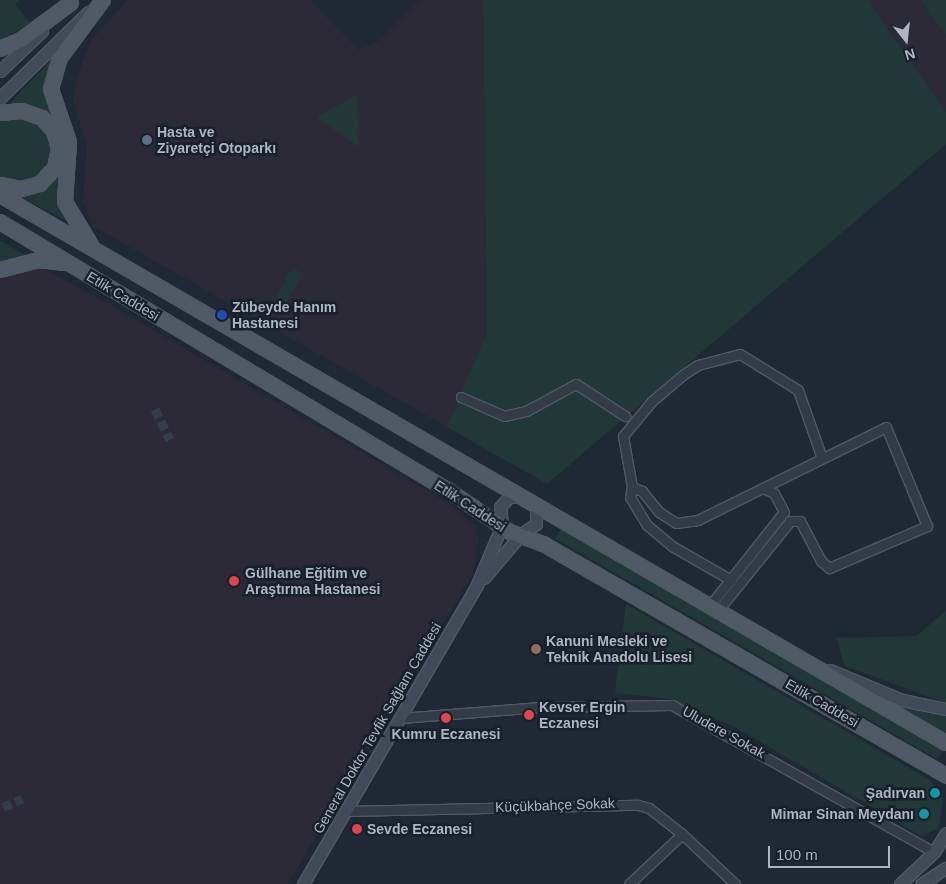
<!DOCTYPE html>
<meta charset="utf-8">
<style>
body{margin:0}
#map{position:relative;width:946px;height:884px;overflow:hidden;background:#1f2935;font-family:Helvetica,sans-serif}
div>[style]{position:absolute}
.medical>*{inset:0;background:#2c2a37}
.green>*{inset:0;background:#223738;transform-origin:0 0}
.street-tunnel>*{height:9px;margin-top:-4.5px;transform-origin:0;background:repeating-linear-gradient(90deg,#343e4a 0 9px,transparent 0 13.5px)}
.roads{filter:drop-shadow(1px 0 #505964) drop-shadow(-1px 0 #505964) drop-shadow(0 1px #505964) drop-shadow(0 -1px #505964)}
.street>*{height:9px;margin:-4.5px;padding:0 4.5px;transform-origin:4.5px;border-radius:4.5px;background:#323b46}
.secondary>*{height:11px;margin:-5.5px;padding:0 5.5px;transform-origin:5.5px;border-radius:5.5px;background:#404a59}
.primary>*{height:14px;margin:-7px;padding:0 7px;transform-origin:7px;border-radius:7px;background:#505a66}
.dots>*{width:14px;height:14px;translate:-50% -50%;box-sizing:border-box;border:2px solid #18202a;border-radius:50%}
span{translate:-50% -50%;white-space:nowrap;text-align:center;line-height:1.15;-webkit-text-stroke:5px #18202a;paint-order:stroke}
.poi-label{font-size:14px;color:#acb6c3;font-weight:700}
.left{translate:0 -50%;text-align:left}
.right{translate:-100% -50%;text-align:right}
.street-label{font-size:14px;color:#acb6c3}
.north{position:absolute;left:881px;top:15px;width:50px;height:50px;-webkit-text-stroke:4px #18202a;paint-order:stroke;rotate:164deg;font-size:14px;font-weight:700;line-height:20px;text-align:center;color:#acb6c3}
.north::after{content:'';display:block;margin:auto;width:18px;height:22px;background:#acb6c3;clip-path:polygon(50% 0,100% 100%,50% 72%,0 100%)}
.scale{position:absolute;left:768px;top:846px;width:122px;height:22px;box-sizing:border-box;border:2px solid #acb6c3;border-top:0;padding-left:6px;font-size:15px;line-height:18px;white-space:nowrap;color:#acb6c3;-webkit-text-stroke:4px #18202a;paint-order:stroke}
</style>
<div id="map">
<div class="medical">
<div style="clip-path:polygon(128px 0,310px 0,359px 50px,382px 39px,420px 0,483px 0,487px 333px,447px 427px,93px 226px,83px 202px,87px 149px,73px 100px,75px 80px,92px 39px)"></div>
<div style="clip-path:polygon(868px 0,946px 0,946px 112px)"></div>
<div style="clip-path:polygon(22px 269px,44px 269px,109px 304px,450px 504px,476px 527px,479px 540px,473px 573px,288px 884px,0 884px,0 278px)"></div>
</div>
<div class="green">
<div style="clip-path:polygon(0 0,20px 0,15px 4px,30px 23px,0 41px)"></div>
<div style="clip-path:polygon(483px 0,868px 0,946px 112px,946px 144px,547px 484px,447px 427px,487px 332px)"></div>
<div style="clip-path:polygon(920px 0,946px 0,946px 35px)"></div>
<div style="clip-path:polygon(56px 54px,46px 90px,62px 132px,63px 209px,69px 222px,15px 194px,51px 180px,56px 126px,7px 107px)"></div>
<div style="clip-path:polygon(357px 95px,359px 147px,316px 117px)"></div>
<div style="clip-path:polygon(8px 117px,32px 118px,48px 133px,54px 150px,48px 169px,29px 183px,0 179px,0 120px)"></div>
<div style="clip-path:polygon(0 241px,26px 255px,0 264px)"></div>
<div style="clip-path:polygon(296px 269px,302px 275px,284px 307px,274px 301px,289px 273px)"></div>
<div style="left:561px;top:528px;width:442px;height:12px;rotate:30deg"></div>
<div style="clip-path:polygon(626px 604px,930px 780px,943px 800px,939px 828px,921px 836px,735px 727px,671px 699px,615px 693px)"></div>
<div style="clip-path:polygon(946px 611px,946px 703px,845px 666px,836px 638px,916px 636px)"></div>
<div style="clip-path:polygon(886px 700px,946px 715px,946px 733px,886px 701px)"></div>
</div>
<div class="street-tunnel">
<div style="left:155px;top:409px;width:34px;rotate:64deg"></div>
<div style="left:3px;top:807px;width:21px;rotate:-23deg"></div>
</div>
<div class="roads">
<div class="street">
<div style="left:461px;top:397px;width:47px;rotate:23.8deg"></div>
<div style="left:504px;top:416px;width:23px;rotate:-13deg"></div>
<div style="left:526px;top:411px;width:57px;rotate:-28.4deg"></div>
<div style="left:576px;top:384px;width:59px;rotate:33.1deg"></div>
<div style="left:632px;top:487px;width:52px;rotate:-100deg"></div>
<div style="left:623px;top:436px;width:45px;rotate:-50.4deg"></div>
<div style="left:652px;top:401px;width:42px;rotate:-40.2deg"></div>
<div style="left:684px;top:374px;width:17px;rotate:-33deg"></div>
<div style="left:698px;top:365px;width:43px;rotate:-14.7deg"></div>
<div style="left:740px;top:354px;width:68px;rotate:31.8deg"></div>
<div style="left:798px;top:390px;width:72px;rotate:70.6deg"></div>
<div style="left:711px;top:604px;width:117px;rotate:-51.6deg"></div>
<div style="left:784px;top:512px;width:21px;rotate:-118deg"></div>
<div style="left:774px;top:493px;width:12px;rotate:-156deg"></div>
<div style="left:719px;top:609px;width:113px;rotate:-51.1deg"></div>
<div style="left:790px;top:521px;width:10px"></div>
<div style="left:800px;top:521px;width:45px;rotate:62.3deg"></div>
<div style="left:821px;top:561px;width:11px;rotate:41deg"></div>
<div style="left:829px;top:568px;width:107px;rotate:-23.2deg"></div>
<div style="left:927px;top:526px;width:107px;rotate:-112.5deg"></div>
<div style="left:886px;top:427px;width:210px;rotate:153.7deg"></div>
<div style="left:698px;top:520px;width:22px;rotate:172deg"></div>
<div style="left:676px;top:523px;width:20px;rotate:-147deg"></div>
<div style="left:659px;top:512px;width:27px;rotate:-129deg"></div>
<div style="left:642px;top:491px;width:11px;rotate:-158deg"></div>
<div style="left:632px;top:487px;width:10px;rotate:101deg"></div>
<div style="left:630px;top:497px;width:33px;rotate:59deg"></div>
<div style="left:647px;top:525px;width:33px;rotate:40deg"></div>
<div style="left:672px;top:546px;width:68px;rotate:30deg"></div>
<div style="left:400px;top:718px;width:141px;rotate:-4.5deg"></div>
<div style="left:541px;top:707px;width:131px;rotate:-0.9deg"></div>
<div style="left:672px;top:705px;width:300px;rotate:29.3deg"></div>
<div style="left:345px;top:811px;width:293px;rotate:-1.2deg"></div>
<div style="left:638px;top:805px;width:11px;rotate:15deg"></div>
<div style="left:649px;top:808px;width:42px;rotate:38.2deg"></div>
<div style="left:682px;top:834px;width:73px;rotate:43.3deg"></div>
<div style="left:629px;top:884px;width:73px;rotate:-43.3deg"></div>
</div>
<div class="secondary">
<div style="left:0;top:71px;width:58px;rotate:-43.6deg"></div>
<div style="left:0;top:98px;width:123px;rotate:-44.3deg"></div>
<div style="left:484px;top:578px;width:57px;rotate:-49.9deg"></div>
<div style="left:521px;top:534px;width:18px;rotate:-34deg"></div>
<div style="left:536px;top:524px;width:19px;rotate:-90deg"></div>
<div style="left:830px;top:670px;width:78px;rotate:22.6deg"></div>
<div style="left:902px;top:700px;width:45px;rotate:11.6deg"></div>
<div style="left:303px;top:884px;width:344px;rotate:-59.8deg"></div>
<div style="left:476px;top:587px;width:67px;rotate:-67.2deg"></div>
<div style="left:502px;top:525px;width:18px;rotate:-96deg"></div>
<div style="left:500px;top:507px;width:12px;rotate:-48deg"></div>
<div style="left:508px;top:498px;width:12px;rotate:-14deg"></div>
<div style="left:900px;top:884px;width:47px;rotate:-43.3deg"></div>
<div style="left:934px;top:852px;width:22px;rotate:-58deg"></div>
<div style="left:921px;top:884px;width:30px;rotate:-33deg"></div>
</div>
<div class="primary">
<div style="left:0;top:49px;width:23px;rotate:-23deg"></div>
<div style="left:21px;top:40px;width:62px;rotate:-36.5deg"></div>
<div style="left:0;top:113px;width:22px;rotate:-5deg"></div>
<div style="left:22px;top:111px;width:21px;rotate:19deg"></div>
<div style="left:42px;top:118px;width:18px;rotate:47deg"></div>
<div style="left:54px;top:131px;width:19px;rotate:74deg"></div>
<div style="left:59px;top:149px;width:19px;rotate:102deg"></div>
<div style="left:55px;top:168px;width:22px;rotate:133deg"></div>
<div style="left:40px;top:184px;width:20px;rotate:165deg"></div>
<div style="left:21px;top:189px;width:21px;rotate:-169deg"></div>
<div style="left:0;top:195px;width:1093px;rotate:30.08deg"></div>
<div style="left:0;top:222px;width:523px;rotate:30.93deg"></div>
<div style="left:449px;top:491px;width:73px;rotate:33.9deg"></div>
<div style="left:510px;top:532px;width:37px;rotate:20deg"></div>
<div style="left:545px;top:545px;width:463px;rotate:29.9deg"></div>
<div style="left:91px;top:245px;width:50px;rotate:-121.2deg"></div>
<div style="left:65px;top:202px;width:60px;rotate:-86.2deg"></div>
<div style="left:69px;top:142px;width:56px;rotate:-108.8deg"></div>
<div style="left:51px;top:89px;width:32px;rotate:-74deg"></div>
<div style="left:60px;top:58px;width:72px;rotate:-53.4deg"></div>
<div style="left:0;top:270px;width:40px;rotate:-14.4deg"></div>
<div style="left:39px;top:260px;width:24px;rotate:7deg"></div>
</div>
</div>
<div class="dots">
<div style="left:147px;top:140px;background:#5c6f8a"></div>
<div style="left:222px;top:315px;background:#1a4fb4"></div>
<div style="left:234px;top:581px;background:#e0444e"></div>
<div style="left:536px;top:649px;background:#8d6e63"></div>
<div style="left:529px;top:715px;background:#e0444e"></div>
<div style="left:446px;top:718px;background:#e0444e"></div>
<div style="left:935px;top:793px;background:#0f9aa8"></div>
<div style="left:924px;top:814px;background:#0f9aa8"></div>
<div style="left:357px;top:829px;background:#e0444e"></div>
</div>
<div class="poi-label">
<span class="left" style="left:157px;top:140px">Hasta ve<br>Ziyaretçi Otoparkı</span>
<span class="left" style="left:232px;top:315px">Zübeyde Hanım<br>Hastanesi</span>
<span class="left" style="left:245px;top:581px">Gülhane Eğitim ve<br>Araştırma Hastanesi</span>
<span class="left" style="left:546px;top:649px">Kanuni Mesleki ve<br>Teknik Anadolu Lisesi</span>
<span class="left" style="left:539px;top:715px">Kevser Ergin<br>Eczanesi</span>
<span style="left:446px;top:734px">Kumru Eczanesi</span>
<span class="right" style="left:925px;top:793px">Şadırvan</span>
<span class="right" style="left:914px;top:814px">Mimar Sinan Meydanı</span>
<span class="left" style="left:367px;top:829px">Sevde Eczanesi</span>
</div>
<div class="street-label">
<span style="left:123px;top:296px;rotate:31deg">Etlik Caddesi</span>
<span style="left:470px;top:506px;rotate:33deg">Etlik Caddesi</span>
<span style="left:822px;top:703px;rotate:30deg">Etlik Caddesi</span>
<span style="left:377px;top:728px;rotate:-60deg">General Doktor Tevfik Sağlam Caddesi</span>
<span style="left:724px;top:732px;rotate:29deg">Uludere Sokak</span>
<span style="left:555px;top:805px;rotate:-2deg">Küçükbahçe Sokak</span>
</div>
<div class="north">N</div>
<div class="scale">100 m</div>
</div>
